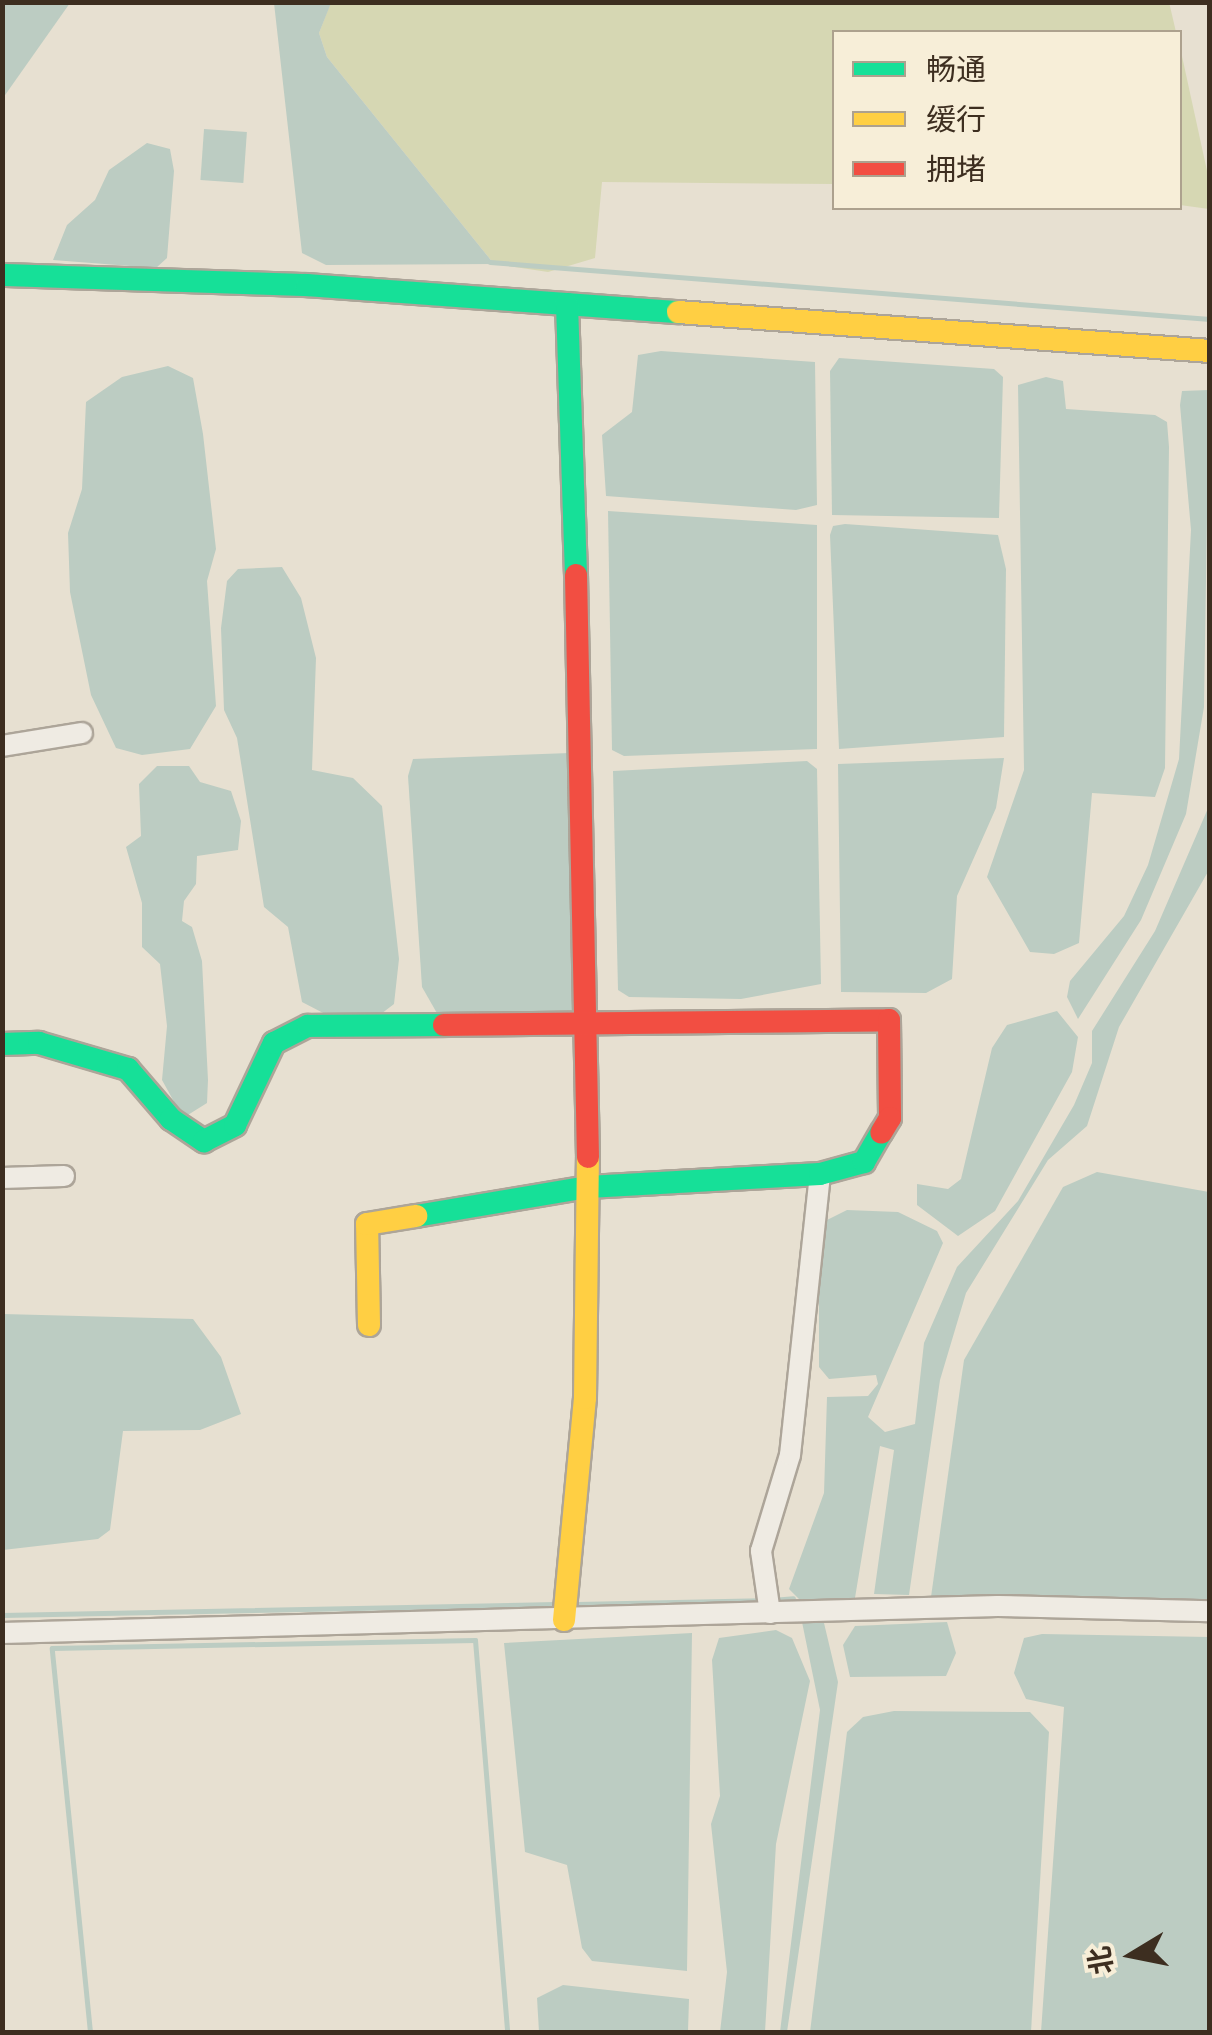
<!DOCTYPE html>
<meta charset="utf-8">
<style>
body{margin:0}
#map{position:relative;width:1212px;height:2035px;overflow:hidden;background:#e7e0d1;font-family:Spectral,"Noto Sans SC",serif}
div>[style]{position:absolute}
.green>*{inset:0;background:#d6d7b3}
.water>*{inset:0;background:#bcccc2;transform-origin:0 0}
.stream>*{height:5px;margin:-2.5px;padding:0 2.5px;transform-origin:2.5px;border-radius:2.5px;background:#bcccc2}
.roads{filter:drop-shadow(2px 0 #ada599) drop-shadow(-2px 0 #ada599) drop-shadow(0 2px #ada599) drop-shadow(0 -2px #ada599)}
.street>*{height:20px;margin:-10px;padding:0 10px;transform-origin:10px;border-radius:10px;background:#efebe3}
.fast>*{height:22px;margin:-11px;padding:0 11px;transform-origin:11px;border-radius:11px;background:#16e098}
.slow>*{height:22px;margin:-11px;padding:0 11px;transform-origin:11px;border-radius:11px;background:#ffcf43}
.jam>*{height:22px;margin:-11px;padding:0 11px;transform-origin:11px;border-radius:11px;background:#f24e42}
span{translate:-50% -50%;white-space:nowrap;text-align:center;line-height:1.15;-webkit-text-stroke:10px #f7eed8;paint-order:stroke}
.frame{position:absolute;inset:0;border:5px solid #3d2e20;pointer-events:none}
.legend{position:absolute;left:832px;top:30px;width:350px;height:180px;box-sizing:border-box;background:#f7eed8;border:2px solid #ada18e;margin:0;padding:12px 18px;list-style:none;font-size:30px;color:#3d2e20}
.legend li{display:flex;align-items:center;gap:20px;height:50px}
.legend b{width:50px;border:2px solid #ada18e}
.north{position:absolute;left:1082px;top:1905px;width:100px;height:100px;-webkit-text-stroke:8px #f7eed8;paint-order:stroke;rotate:260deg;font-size:28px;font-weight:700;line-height:40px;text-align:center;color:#3d2e20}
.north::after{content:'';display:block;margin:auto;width:35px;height:45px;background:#3d2e20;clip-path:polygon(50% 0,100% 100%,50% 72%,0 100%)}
</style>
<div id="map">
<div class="green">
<div style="clip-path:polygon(331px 2px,1169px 2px,1176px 32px,834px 32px,834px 184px,602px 182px,595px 258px,548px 272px,494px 264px,327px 57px,319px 33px)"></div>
<div style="clip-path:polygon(1180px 47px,1209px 180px,1209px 209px,1180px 205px)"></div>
</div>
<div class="water">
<div style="clip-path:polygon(3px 2px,70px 3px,3px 98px,2px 3px)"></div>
<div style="clip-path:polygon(274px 3px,331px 3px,319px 33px,327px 57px,494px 264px,326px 265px,302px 253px)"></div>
<div style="left:204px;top:129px;width:43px;height:51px;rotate:4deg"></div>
<div style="clip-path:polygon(147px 143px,170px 149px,174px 171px,167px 258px,156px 268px,53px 260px,67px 225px,95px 200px,109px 170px)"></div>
<div style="clip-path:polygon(661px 351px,815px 362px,817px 505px,796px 510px,606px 496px,602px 435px,632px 412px,638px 355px)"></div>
<div style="clip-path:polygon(839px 358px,994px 369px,1003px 377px,999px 518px,832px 515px,830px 371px)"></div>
<div style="clip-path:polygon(168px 366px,193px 378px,203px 434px,216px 549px,207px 581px,216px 706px,190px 749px,142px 755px,116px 748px,91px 695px,70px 592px,68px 533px,82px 489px,86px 402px,122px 377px)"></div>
<div style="clip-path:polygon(1046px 377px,1063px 381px,1066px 409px,1155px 415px,1167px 422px,1169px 447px,1165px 768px,1155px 797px,1092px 793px,1079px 943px,1054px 954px,1030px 952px,987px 877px,1024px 770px,1018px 385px)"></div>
<div style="clip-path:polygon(1209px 390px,1204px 707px,1186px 814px,1141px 920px,1078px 1019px,1067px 997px,1070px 981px,1124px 916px,1148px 865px,1179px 759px,1191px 530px,1180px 405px,1182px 391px)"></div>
<div style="clip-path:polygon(608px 511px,817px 525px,817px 749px,624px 756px,612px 750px)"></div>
<div style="clip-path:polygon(845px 524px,998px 535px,1006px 569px,1004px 737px,839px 749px,830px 535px,833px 526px)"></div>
<div style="clip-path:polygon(282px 567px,301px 598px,316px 658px,312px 770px,353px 778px,382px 806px,399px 959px,394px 1004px,377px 1017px,329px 1016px,302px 1002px,288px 927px,264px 907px,237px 738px,224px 710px,221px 628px,227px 581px,238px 569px)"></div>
<div style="clip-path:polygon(570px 753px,573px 1015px,438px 1015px,422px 987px,408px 776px,413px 759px)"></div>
<div style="clip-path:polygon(1004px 758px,996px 808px,957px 896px,952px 979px,926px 993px,841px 992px,838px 764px)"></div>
<div style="clip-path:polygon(807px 761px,817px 769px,821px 984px,741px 999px,629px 997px,618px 990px,613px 771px)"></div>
<div style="clip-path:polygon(157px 766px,189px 766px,200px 782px,231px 791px,241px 821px,238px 850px,197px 856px,196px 884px,184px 901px,182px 921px,192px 927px,202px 961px,208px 1080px,207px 1103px,183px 1118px,162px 1080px,167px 1026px,160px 964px,142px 947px,142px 903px,126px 847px,141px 836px,139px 784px)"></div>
<div style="clip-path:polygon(1209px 806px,1209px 870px,1119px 1027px,1087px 1126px,1048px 1160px,966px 1293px,940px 1380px,909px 1595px,874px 1594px,894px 1450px,880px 1446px,854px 1604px,803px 1603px,789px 1589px,824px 1493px,827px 1397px,868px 1396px,878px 1384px,876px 1375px,829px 1379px,819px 1367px,819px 1224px,847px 1210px,898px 1212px,937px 1231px,943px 1243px,868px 1417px,885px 1432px,915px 1424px,924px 1343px,957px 1267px,1018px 1201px,1074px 1105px,1092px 1063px,1092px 1031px,1155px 931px)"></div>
<div style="clip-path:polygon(1057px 1011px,1078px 1037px,1072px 1072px,995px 1211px,958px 1236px,917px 1205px,917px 1184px,948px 1189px,961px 1179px,992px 1048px,1007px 1025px)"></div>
<div style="clip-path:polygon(1097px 1172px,1209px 1192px,1209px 1600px,931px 1597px,964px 1360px,1063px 1187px)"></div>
<div style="clip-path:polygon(3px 1314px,193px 1319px,221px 1357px,241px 1414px,200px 1430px,123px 1431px,110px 1530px,98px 1539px,3px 1550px)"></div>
<div style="clip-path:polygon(802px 1622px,824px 1623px,838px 1682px,787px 2032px,780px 2032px,820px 1710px)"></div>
<div style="clip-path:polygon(947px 1622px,956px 1653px,946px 1676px,850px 1677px,843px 1645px,855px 1626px)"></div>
<div style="clip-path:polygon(776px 1630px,792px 1638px,810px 1681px,776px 1844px,765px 2032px,720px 2032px,727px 1972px,711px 1824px,720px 1796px,712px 1660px,719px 1638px)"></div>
<div style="clip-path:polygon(692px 1633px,687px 1971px,592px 1961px,582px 1948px,567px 1865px,525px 1852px,504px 1643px)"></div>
<div style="clip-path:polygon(1042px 1634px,1209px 1637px,1209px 2032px,1041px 2032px,1064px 1707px,1026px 1699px,1014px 1673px,1024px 1638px)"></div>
<div style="clip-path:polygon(894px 1711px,1030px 1712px,1049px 1732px,1031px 2032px,810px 2032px,847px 1732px,863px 1717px)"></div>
<div style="clip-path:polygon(563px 1985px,689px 1999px,688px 2032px,539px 2032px,537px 1998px)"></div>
</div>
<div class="stream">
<div style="left:490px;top:262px;width:722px;rotate:4.53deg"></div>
<div style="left:772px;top:1600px;width:21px;rotate:-5deg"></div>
<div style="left:577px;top:1604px;width:184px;rotate:-1.2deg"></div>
<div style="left:2px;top:1615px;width:554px;rotate:-1.14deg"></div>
<div style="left:90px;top:2032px;width:386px;rotate:-95.7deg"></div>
<div style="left:52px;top:1648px;width:423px;rotate:-1.1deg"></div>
<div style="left:475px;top:1640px;width:393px;rotate:85.3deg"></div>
</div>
<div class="roads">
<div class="street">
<div style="left:2px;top:746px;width:81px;rotate:-9.2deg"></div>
<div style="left:2px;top:1178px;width:62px;rotate:-1.8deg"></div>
<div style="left:770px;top:1613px;width:63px;rotate:-98.3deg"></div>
<div style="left:761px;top:1551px;width:100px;rotate:-73.2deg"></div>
<div style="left:790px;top:1455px;width:283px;rotate:-83.9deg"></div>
<div style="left:2px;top:1633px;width:996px;rotate:-1.55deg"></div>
<div style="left:998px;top:1606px;width:212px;rotate:1.4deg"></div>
</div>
<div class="fast">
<div style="left:2px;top:275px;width:305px;rotate:1.9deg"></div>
<div style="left:307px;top:285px;width:372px;rotate:4.2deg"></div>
<div style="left:567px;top:304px;width:271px;rotate:88.1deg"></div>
<div style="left:2px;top:1044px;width:37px;rotate:-2deg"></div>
<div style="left:39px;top:1043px;width:93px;rotate:16.3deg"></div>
<div style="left:128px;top:1069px;width:66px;rotate:49.3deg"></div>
<div style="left:171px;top:1119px;width:40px;rotate:34deg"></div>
<div style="left:204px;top:1141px;width:35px;rotate:-27deg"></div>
<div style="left:235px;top:1125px;width:91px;rotate:-64.6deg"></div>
<div style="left:274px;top:1043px;width:38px;rotate:-27deg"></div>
<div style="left:308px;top:1026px;width:136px;rotate:-0.4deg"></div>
<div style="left:416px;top:1216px;width:174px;rotate:-9.6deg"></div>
<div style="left:588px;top:1187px;width:232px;rotate:-3.2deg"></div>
<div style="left:820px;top:1174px;width:46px;rotate:-15.3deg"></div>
<div style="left:864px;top:1162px;width:34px;rotate:-60deg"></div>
</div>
<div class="slow">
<div style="left:678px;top:312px;width:533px;rotate:4.19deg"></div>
<div style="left:369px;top:1325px;width:101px;rotate:-91.1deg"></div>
<div style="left:367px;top:1224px;width:50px;rotate:-9.3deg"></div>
<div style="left:564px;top:1620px;width:223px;rotate:-84.6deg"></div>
<div style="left:585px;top:1398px;width:241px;rotate:-89.3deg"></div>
</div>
<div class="jam">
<div style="left:576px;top:575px;width:582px;rotate:88.82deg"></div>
<div style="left:444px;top:1025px;width:445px;rotate:-0.6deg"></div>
<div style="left:889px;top:1020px;width:98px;rotate:89.4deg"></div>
<div style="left:890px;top:1118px;width:17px;rotate:121deg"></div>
</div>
</div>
<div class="frame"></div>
<ul class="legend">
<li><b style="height:12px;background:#16e098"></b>畅通</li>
<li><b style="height:12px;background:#ffcf43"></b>缓行</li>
<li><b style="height:12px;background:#f24e42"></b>拥堵</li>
</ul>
<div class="north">北</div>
</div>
